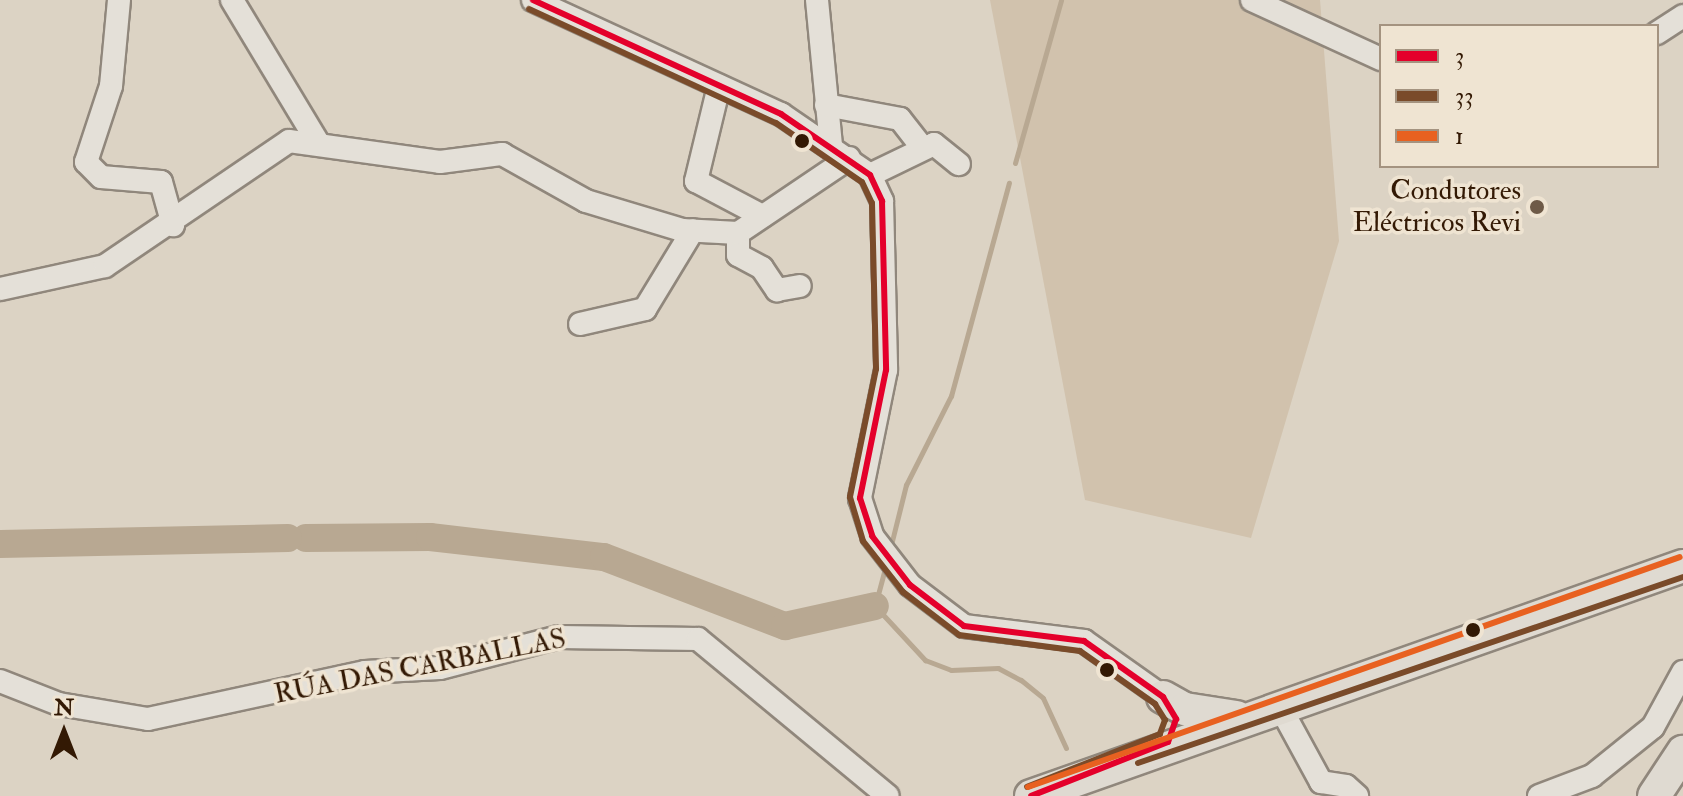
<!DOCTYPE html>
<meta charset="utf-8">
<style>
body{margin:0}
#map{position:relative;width:1683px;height:796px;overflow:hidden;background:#dcd3c4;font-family:"IM FELL Double Pica",serif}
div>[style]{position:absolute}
.green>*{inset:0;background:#d1c2ad}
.stream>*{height:5px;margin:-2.5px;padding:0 2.5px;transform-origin:2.5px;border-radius:2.5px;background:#b8a892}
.river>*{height:28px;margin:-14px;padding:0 14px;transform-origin:14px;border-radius:14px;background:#b8a892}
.roads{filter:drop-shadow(2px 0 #90877c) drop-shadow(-2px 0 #90877c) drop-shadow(0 2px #90877c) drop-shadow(0 -2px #90877c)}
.minor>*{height:22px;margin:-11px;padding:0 11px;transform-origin:11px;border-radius:11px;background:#e4e0d8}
.highway>*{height:32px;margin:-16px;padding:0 16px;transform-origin:16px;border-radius:16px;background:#dfdad1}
.bus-1>*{height:6px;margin:-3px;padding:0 3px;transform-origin:3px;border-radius:3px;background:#e4002b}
.bus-2>*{height:6px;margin:-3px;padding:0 3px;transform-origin:3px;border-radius:3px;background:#7a4b2a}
.bus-3>*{height:6px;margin:-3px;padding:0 3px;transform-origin:3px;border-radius:3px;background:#e86120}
.dots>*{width:22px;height:22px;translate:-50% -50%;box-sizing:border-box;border:4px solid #efe4d2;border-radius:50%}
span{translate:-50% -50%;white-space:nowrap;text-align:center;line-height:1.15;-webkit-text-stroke:7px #efe4d2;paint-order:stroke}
.poi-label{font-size:28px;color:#331904}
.right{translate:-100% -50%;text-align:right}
.street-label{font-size:28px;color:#331904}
.legend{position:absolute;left:1379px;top:24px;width:280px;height:144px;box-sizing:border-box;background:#efe4d2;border:2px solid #a49380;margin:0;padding:10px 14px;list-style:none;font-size:24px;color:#331904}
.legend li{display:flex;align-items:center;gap:16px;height:40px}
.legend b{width:40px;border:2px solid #a49380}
.north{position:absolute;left:24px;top:692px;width:80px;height:80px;-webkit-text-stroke:6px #efe4d2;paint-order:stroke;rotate:0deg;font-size:22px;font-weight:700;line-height:32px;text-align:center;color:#331904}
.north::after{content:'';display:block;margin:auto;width:28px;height:36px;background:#331904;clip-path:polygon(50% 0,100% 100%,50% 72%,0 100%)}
</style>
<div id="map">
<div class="green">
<div style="clip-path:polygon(990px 0,1320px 0,1339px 241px,1251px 538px,1085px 500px)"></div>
</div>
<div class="stream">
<div style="left:1015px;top:163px;width:169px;rotate:-74.2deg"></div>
<div style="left:892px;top:541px;width:58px;rotate:-76deg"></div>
<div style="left:906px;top:485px;width:100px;rotate:-63.2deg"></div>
<div style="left:951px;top:396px;width:221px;rotate:-74.8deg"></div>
<div style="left:884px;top:572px;width:35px;rotate:105deg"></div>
<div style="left:875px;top:606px;width:74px;rotate:47.2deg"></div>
<div style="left:925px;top:660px;width:28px;rotate:21deg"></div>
<div style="left:951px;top:670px;width:47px;rotate:-2.4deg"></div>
<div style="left:998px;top:668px;width:26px;rotate:28deg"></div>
<div style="left:1021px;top:680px;width:28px;rotate:39deg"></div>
<div style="left:1043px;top:698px;width:55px;rotate:65.3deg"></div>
</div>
<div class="river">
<div style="left:306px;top:538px;width:124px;rotate:-0.5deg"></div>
<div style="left:430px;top:537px;width:175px;rotate:6.6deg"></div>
<div style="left:604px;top:557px;width:194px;rotate:20.9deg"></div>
<div style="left:785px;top:626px;width:92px;rotate:-12.5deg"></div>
<div style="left:0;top:544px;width:288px;rotate:-1.2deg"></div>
</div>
<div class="roads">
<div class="minor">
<div style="left:119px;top:0;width:86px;rotate:95.3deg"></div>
<div style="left:111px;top:86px;width:80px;rotate:108.2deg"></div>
<div style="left:86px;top:162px;width:21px;rotate:45deg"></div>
<div style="left:101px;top:177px;width:60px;rotate:4.8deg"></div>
<div style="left:161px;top:182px;width:45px;rotate:74.4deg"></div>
<div style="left:232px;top:0;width:165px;rotate:58.9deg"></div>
<div style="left:533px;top:0;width:273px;rotate:24.7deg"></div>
<div style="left:781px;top:114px;width:108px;rotate:34.4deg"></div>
<div style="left:870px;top:175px;width:29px;rotate:65deg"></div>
<div style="left:882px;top:201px;width:169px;rotate:88.6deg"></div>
<div style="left:886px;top:370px;width:131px;rotate:101.5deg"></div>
<div style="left:860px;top:498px;width:40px;rotate:72deg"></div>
<div style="left:872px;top:536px;width:62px;rotate:52.2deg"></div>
<div style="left:910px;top:585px;width:68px;rotate:37.2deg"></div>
<div style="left:964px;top:626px;width:121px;rotate:7.1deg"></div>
<div style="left:1084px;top:641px;width:97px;rotate:35.3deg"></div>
<div style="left:817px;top:0;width:147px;rotate:84.5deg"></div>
<div style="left:1252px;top:0;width:142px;rotate:24.6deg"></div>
<div style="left:1657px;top:33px;width:31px;rotate:-33deg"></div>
<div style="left:719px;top:86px;width:98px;rotate:103.6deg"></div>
<div style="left:696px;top:181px;width:75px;rotate:27.9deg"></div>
<div style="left:826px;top:105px;width:75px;rotate:10.7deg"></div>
<div style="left:900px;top:119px;width:36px;rotate:52deg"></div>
<div style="left:870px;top:175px;width:71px;rotate:-25.8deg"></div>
<div style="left:934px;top:144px;width:32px;rotate:39deg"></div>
<div style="left:738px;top:233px;width:22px;rotate:90deg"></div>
<div style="left:738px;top:255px;width:27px;rotate:28deg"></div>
<div style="left:762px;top:268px;width:27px;rotate:56deg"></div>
<div style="left:777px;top:290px;width:23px;rotate:-10deg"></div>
<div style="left:0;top:289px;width:107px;rotate:-12.4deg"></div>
<div style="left:105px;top:266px;width:222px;rotate:-34.2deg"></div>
<div style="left:289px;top:141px;width:152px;rotate:7.9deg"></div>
<div style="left:440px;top:162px;width:63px;rotate:-7.4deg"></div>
<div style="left:502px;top:154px;width:96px;rotate:29.2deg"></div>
<div style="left:586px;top:201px;width:100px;rotate:16.8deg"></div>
<div style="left:682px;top:230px;width:56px;rotate:3.1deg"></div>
<div style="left:738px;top:233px;width:134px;rotate:-34deg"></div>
<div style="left:580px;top:324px;width:67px;rotate:-13deg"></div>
<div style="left:645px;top:309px;width:92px;rotate:-58.7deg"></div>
<div style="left:0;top:681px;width:63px;rotate:21.3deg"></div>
<div style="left:59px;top:704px;width:90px;rotate:9.6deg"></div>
<div style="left:148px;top:719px;width:222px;rotate:-12.2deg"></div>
<div style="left:365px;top:672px;width:75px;rotate:-3.1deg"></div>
<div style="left:440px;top:668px;width:123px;rotate:-14.6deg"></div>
<div style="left:559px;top:637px;width:139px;rotate:0.8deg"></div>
<div style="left:698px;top:639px;width:246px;rotate:39.6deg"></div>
<div style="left:1279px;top:705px;width:88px;rotate:61.4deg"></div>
<div style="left:1321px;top:782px;width:25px;rotate:9deg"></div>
<div style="left:1346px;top:786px;width:15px;rotate:42deg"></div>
<div style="left:1539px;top:796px;width:57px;rotate:-20.7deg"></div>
<div style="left:1592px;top:776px;width:78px;rotate:-38.8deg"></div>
<div style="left:1653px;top:727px;width:63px;rotate:-61.4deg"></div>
</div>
<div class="highway">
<div style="left:1163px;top:697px;width:25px;rotate:29deg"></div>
<div style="left:1185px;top:709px;width:52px;rotate:8.9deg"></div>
<div style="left:1031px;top:796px;width:691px;rotate:-19.43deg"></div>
<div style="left:1654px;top:796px;width:53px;rotate:-56.6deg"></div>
</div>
</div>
<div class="bus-1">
<div style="left:533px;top:0;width:273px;rotate:24.7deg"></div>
<div style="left:781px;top:114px;width:108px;rotate:34.4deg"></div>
<div style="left:870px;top:175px;width:29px;rotate:65deg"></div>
<div style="left:882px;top:201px;width:169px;rotate:88.6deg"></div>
<div style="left:886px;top:370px;width:131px;rotate:101.5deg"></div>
<div style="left:860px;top:498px;width:40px;rotate:72deg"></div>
<div style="left:872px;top:536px;width:62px;rotate:52.2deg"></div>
<div style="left:910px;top:585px;width:68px;rotate:37.2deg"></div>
<div style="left:964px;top:626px;width:121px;rotate:7.1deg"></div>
<div style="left:1084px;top:641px;width:97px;rotate:35.3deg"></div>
<div style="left:1163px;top:697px;width:26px;rotate:59deg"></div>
<div style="left:1176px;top:719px;width:24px;rotate:109deg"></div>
<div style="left:1168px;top:742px;width:147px;rotate:158.5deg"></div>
</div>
<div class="bus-2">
<div style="left:529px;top:9px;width:272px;rotate:24.8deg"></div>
<div style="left:776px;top:123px;width:104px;rotate:34.5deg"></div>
<div style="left:862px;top:182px;width:23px;rotate:65deg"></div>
<div style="left:872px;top:203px;width:166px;rotate:88.6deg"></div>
<div style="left:876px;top:369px;width:131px;rotate:101.5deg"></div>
<div style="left:850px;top:497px;width:46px;rotate:73.5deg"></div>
<div style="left:863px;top:541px;width:65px;rotate:51.9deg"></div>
<div style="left:903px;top:592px;width:71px;rotate:37.5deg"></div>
<div style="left:959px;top:635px;width:122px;rotate:7.5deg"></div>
<div style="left:1080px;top:651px;width:92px;rotate:35.2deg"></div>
<div style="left:1155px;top:704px;width:19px;rotate:58deg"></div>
<div style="left:1165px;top:720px;width:15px;rotate:110deg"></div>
<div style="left:1160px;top:734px;width:143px;rotate:158.3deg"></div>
<div style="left:1138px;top:763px;width:576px;rotate:-18.84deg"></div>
</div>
<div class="bus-3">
<div style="left:1028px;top:787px;width:691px;rotate:-19.43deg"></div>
</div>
<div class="dots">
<div style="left:802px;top:141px;background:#331904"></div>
<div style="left:1537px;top:207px;background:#6e5a47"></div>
<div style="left:1473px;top:630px;background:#331904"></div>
<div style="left:1107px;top:670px;background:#331904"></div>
</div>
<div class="poi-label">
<span class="right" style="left:1521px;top:207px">Condutores<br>Eléctricos Revi</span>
</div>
<div class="street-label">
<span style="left:420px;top:667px;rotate:-11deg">RÚA DAS CARBALLAS</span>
</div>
<ul class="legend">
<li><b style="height:10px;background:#e4002b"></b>3</li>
<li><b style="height:10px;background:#7a4b2a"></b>33</li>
<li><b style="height:10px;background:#e86120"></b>1</li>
</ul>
<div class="north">N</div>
</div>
